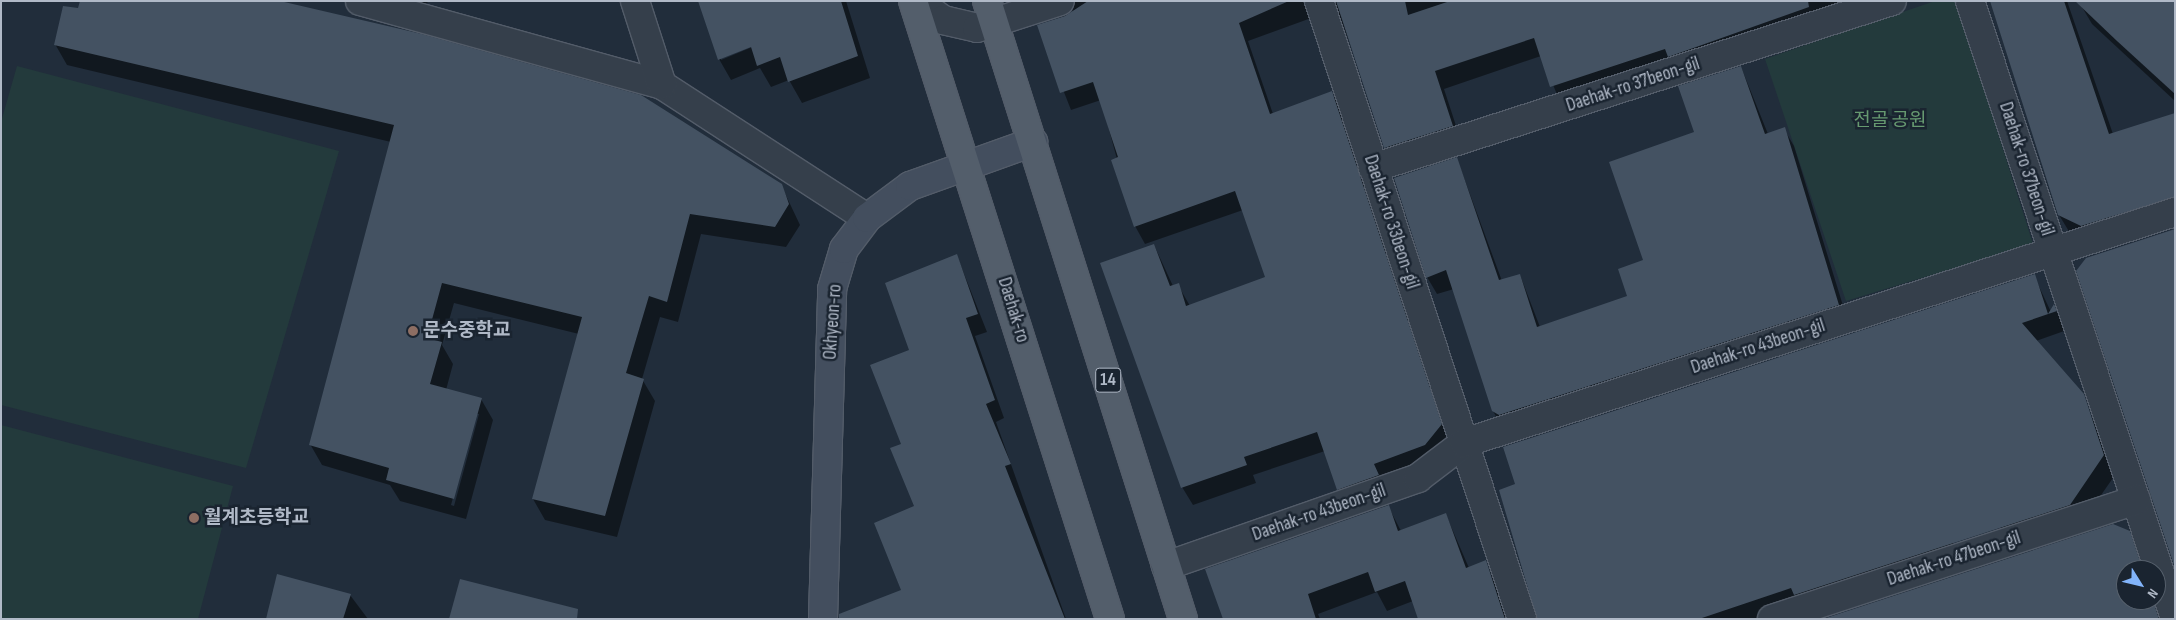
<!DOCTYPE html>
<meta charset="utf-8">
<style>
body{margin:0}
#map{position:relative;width:2176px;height:620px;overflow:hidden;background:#212d3b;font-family:"Sofia Sans Condensed","Noto Sans KR",sans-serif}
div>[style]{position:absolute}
.green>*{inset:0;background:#233a3c}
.shadow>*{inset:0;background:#0007}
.building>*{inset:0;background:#445262}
.roads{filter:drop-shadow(1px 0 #535c69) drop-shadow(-1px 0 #535c69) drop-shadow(0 1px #535c69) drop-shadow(0 -1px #535c69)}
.street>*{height:28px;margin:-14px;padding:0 14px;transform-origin:14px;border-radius:14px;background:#353f4b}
.secondary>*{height:28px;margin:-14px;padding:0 14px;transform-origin:14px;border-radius:14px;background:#434e5e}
.primary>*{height:28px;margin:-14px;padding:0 14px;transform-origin:14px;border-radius:14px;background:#535e6b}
.dots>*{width:14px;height:14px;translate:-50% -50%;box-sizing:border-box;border:2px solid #1a2430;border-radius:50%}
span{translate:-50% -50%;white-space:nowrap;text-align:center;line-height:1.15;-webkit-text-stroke:5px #1a2430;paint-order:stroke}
.shield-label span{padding:1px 4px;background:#1a2430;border:1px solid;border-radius:4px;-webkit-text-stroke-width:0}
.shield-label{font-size:18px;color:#b0b9c7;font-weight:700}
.street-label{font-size:19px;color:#b0b9c7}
.park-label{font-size:19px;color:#669970}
.poi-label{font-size:19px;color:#b0b9c7;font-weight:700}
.left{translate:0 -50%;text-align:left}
.frame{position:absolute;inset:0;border:2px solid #b0b9c7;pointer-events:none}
.north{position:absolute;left:2116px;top:560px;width:50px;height:50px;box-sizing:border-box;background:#1a2430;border:1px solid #56606c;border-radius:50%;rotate:126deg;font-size:14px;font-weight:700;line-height:20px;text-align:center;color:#b0b9c7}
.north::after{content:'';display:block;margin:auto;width:18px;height:22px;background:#82b4fa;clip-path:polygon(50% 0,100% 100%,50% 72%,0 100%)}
</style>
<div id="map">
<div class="green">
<div style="clip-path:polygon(1935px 1px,1956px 1px,2033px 244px,1846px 301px,1765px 59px)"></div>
<div style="clip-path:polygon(17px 66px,339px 151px,246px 468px,1px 405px,1px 122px)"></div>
<div style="clip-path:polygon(1px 425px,233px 486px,198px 619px,1px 619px)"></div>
</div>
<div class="shadow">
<div style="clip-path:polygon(355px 1px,429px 1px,413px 17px)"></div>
<div style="clip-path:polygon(evenodd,700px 1px,846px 1px,870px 78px,802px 103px,789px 80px,771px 87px,760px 68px,731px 80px,719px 59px,700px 1px,756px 43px,757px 45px,721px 60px,721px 57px,756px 43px)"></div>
<div style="clip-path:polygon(1031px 1px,1886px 1px,1561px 104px,1541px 56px,1444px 89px,1462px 144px,1395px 165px,1336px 6px,1324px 4px,1314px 17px,1248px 41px,1273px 114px,1332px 93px,1342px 111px,1451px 443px,1349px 507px,1325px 451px,1253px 475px,1256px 483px,1193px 505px,1182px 487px,1154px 245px,1173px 286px,1178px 285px,1190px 306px,1266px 278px,1243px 210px,1145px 244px,1135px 226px,1101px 100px,1071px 110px,1038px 26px,1072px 13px,1074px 3px,1038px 13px)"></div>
<div style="clip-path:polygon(1992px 1px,2067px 1px,2113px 134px,2175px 115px,2175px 217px,2070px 233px,2059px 215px)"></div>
<div style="clip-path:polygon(2175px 1px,2175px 101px,2092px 24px,2082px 7px)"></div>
<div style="clip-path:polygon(evenodd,55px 44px,781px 185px,800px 225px,786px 247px,701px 234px,678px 322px,660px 317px,642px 379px,655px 401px,617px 537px,545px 520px,533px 499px,579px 334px,454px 303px,442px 345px,453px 364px,446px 390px,481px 399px,493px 420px,466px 519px,400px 501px,390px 485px,322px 465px,310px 444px,391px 142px,67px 65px,55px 44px,476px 414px,479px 414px,454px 506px,451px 505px,476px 414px)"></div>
<div style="clip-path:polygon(1741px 67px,1768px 134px,1784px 129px,1794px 146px,1848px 322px,1503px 429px,1493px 411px,1454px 289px,1437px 294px,1427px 277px,1457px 159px,1502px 281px,1520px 275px,1540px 327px,1629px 297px,1695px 133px)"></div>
<div style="clip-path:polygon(957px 256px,987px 332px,975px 336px,1004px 418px,996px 422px,1066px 619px,851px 619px,903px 591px,915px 506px,902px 445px,911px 351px)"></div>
<div style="clip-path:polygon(2034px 276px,2051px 312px,2054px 307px,2067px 330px,2036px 341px,2083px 395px,2115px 475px,2081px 524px,2010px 547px,1987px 500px,1943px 518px,1961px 563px,1792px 619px,1537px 619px)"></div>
<div style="clip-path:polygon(1388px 506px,1401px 531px,1446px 515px,1469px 568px,1486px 562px,1509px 619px,1419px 619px,1413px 601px,1387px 611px,1377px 592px,1318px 614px,1320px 619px,1224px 619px)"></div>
<div style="clip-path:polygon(2129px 532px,2147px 570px,2126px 570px,2126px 600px,2156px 600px,2164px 619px,2037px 619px)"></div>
<div style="clip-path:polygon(350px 595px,368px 619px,267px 619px)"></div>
</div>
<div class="building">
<div style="clip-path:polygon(80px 1px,280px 1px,422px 34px,641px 95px,782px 184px,789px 204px,775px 227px,690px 214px,667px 302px,649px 296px,626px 373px,644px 379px,605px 516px,532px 499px,582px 317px,442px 283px,427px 338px,442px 342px,430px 384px,482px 398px,454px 499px,386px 480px,389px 468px,309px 445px,394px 125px,54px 45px,63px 6px,78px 8px)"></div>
<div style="clip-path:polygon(698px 1px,841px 1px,858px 56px,788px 82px,780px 57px,757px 66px,751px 47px,718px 60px)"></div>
<div style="clip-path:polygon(1088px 1px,1289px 1px,1239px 23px,1270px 114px,1332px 91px,1442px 424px,1425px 445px,1374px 464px,1379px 475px,1337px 490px,1317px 432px,1244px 457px,1247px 465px,1181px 488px,1100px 263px,1154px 244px,1170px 286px,1179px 283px,1186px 306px,1265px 277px,1235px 191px,1134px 227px,1111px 160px,1118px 157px,1093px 82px,1060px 93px,1037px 25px,1065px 16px)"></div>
<div style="clip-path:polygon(1336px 1px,1405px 1px,1408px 15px,1450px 1px,1808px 1px,1809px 7px,1668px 57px,1665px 49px,1550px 87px,1534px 38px,1435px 71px,1453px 126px,1384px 148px)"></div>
<div style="clip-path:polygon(1990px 1px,2064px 1px,2109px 134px,2175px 113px,2175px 197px,2081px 226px,2058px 215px)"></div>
<div style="clip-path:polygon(2075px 1px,2175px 1px,2175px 94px,2117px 41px)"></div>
<div style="clip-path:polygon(1741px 66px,1765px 134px,1785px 127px,1839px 305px,1499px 415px,1492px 411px,1446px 270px,1426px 278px,1394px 178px,1457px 157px,1499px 280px,1520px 274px,1537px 327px,1627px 296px,1618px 269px,1643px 260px,1609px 162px,1694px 132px,1678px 86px)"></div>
<div style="clip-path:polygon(2175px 229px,2175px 568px,2076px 271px,2086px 258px)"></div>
<div style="clip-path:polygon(957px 254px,978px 314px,966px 318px,995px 400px,986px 404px,1011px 464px,1005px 466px,1065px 619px,839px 619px,839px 614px,901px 590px,874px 523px,914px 506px,890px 448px,901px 444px,870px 365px,909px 350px,885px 283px)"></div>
<div style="clip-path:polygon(2035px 274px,2048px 314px,2054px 304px,2057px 311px,2022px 323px,2084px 394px,2104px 455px,2070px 505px,1794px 595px,1791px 588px,1699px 619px,1537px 619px,1499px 490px,1515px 484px,1503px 447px)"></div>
<div style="clip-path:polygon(1389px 505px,1398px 531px,1446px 513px,1466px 568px,1486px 560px,1505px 619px,1418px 619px,1405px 581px,1375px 592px,1368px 572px,1308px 594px,1316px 619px,1223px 619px,1205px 569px)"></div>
<div style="clip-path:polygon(2113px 524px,2130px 531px,2143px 570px,2126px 570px,2126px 600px,2153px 600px,2159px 619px,1823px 619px)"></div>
<div style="clip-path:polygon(277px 574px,351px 594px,343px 619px,266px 619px)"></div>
<div style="clip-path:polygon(460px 579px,578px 609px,577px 619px,449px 619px)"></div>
</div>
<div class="roads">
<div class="street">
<div style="left:360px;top:1px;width:313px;rotate:15.5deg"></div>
<div style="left:662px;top:85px;width:244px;rotate:33deg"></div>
<div style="left:635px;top:1px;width:88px;rotate:72.2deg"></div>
<div style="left:917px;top:1px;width:32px;rotate:36deg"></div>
<div style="left:943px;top:20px;width:35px;rotate:13deg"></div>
<div style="left:977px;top:28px;width:87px;rotate:-18deg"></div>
<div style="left:1319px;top:1px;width:650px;rotate:71.82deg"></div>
<div style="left:1970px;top:1px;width:650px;rotate:71.62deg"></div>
<div style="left:1373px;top:168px;width:545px;rotate:-17.84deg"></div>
<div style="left:1166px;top:566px;width:267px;rotate:-19.2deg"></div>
<div style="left:1418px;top:478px;width:58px;rotate:-37.3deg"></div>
<div style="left:1464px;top:443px;width:748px;rotate:-18deg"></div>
<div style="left:1772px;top:619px;width:383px;rotate:-18.1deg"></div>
</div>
<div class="secondary">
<div style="left:823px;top:619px;width:330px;rotate:-88.4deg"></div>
<div style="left:832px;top:289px;width:42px;rotate:-73.3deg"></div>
<div style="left:844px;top:249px;width:39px;rotate:-53deg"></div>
<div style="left:867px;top:218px;width:54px;rotate:-36.7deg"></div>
<div style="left:910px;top:186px;width:131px;rotate:-19.7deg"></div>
</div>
<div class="primary">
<div style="left:913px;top:1px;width:649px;rotate:72.32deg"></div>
<div style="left:987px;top:1px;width:648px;rotate:72.4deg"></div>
</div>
</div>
<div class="dots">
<div style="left:413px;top:331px;background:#8d6e63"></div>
<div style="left:194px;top:518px;background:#8d6e63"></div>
</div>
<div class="shield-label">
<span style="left:1108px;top:380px">14</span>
</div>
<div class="street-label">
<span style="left:1633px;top:85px;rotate:-18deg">Daehak-ro 37beon-gil</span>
<span style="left:2026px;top:169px;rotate:72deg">Daehak-ro 37beon-gil</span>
<span style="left:1391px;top:222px;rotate:72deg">Daehak-ro 33beon-gil</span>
<span style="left:1013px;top:310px;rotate:73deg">Daehak-ro</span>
<span style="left:833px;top:322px;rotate:-86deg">Okhyeon-ro</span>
<span style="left:1758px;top:347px;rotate:-18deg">Daehak-ro 43beon-gil</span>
<span style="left:1319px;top:513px;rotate:-19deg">Daehak-ro 43beon-gil</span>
<span style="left:1954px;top:559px;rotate:-18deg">Daehak-ro 47beon-gil</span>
</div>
<div class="park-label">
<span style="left:1890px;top:121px">전골 공원</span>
</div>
<div class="poi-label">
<span class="left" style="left:423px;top:331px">문수중학교</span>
<span class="left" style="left:204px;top:518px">월계초등학교</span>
</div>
<div class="frame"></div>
<div class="north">N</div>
</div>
